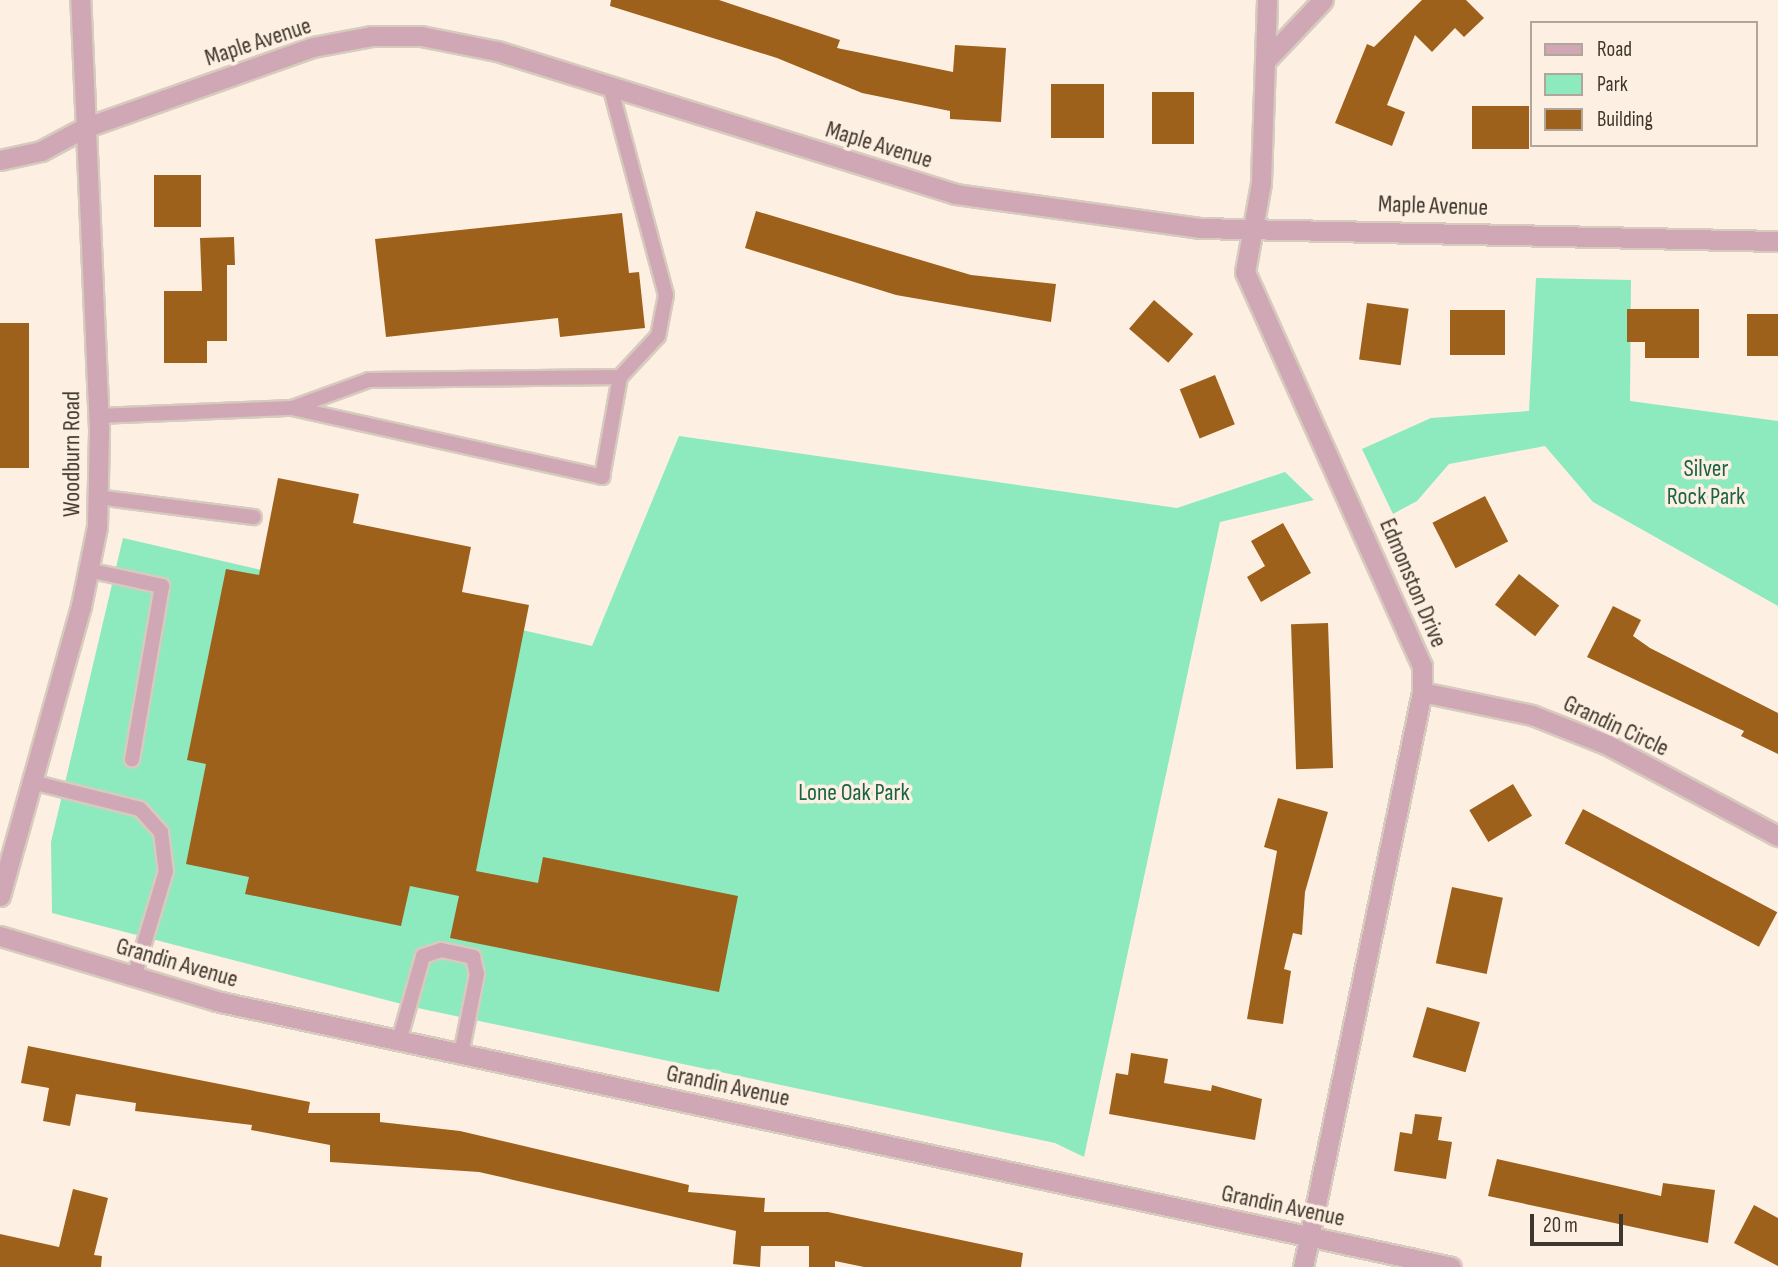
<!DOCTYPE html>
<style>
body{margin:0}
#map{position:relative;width:1778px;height:1267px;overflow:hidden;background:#fdf0e2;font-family:"Sofia Sans Condensed",sans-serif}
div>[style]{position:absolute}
.green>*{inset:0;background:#8de9be}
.building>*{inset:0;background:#9e611c;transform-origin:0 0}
.roads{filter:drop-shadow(2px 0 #d7cbbe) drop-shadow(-2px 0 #d7cbbe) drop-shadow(0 2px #d7cbbe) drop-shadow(0 -2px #d7cbbe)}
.service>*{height:14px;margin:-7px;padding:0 7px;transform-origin:7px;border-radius:7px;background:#cfa7b5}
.minor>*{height:19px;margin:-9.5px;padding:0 9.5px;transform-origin:9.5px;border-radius:9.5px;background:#cfa7b5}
span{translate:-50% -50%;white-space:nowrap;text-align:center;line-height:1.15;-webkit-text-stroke:7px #fdf0e2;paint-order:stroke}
.street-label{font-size:24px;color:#3f372e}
.park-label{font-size:24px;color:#1b6346}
.legend{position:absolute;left:1530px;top:21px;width:228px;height:126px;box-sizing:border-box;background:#fdf0e2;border:2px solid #b1a69a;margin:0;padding:9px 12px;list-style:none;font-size:21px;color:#3f372e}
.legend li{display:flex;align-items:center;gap:14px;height:35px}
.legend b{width:35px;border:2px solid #b1a69a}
.scale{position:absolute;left:1530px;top:1214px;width:93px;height:32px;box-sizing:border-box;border:4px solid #3f372e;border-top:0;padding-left:9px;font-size:21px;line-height:24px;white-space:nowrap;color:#3f372e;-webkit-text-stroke:5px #fdf0e2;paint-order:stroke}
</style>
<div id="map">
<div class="green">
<div style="clip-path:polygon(1536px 278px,1631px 280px,1630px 401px,1778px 421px,1778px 606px,1593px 502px,1545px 446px,1449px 464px,1417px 501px,1393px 514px,1362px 449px,1431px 418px,1529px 411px)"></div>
<div style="clip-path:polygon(679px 436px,1177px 508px,1285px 472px,1314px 500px,1220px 522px,1084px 1157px,1055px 1143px,413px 1007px,52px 913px,51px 842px,123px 538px,592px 646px)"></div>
</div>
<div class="building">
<div style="clip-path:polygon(611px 0,719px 0,840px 40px,837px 48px,953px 72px,955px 45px,1006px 48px,1001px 122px,950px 119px,950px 111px,862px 93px,777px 58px,610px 6px)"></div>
<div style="clip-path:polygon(1422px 0,1466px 0,1484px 18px,1464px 37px,1455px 28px,1432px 52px,1415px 35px,1387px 105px,1405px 112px,1392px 146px,1335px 123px,1367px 44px,1374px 47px)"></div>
<div style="left:1051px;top:84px;width:53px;height:54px"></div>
<div style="left:1152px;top:92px;width:42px;height:52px"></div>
<div style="left:1472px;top:106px;width:57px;height:43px"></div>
<div style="left:154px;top:175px;width:47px;height:52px"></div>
<div style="clip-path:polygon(756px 211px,971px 275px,1056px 284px,1051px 322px,896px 295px,745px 248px)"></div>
<div style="clip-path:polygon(622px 213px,629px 273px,639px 272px,645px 328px,560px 337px,558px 318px,386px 337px,375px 239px)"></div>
<div style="clip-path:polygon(234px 237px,235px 265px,227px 265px,227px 341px,207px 341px,207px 363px,164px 363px,164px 291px,202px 291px,200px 238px)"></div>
<div style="left:1154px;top:300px;width:52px;height:38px;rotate:41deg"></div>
<div style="left:1367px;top:303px;width:42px;height:57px;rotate:8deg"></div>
<div style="clip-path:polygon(1627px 309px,1699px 309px,1699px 358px,1645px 358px,1645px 342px,1627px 342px)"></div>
<div style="left:1450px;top:310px;width:55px;height:45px"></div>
<div style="left:1747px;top:314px;width:31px;height:42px"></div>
<div style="left:0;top:323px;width:29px;height:145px"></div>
<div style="left:1215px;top:375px;width:53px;height:38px;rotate:68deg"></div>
<div style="clip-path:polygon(278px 478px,359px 494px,353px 523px,471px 547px,462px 592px,529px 605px,476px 871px,538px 883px,543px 857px,738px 896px,719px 992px,450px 938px,459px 896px,410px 886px,401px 926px,245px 894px,249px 877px,186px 864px,206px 764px,187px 760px,226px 569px,259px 575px)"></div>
<div style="left:1485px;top:496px;width:51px;height:59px;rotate:63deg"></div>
<div style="clip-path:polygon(1283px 523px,1311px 573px,1261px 602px,1247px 577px,1265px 566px,1251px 541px)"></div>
<div style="left:1519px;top:574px;width:51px;height:39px;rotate:38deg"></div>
<div style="clip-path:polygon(1613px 606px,1641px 620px,1633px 636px,1650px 648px,1778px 713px,1778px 754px,1741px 736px,1744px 731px,1587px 657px)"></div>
<div style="left:1328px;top:623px;width:145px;height:37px;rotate:88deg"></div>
<div style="left:1513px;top:784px;width:37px;height:51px;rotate:59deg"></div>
<div style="clip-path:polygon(1278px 798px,1328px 812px,1305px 892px,1302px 935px,1293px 933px,1284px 969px,1291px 971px,1283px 1024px,1247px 1019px,1277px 851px,1264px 847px)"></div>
<div style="left:1583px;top:809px;width:220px;height:39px;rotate:28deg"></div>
<div style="left:1452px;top:887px;width:52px;height:78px;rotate:12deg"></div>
<div style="left:1427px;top:1007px;width:55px;height:52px;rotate:16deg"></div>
<div style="clip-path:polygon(28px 1046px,310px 1102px,308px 1113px,380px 1113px,380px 1122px,460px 1131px,689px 1185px,688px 1192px,765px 1198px,764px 1212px,828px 1212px,1023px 1253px,1021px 1267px,864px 1267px,835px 1261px,835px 1267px,809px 1267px,809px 1246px,761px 1246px,760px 1267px,733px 1264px,736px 1231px,479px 1172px,330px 1162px,330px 1145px,251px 1130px,252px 1125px,135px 1111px,136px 1103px,76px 1094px,70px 1126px,43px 1121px,49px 1088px,21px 1083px)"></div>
<div style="clip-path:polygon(1131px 1053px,1168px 1059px,1164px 1083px,1211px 1091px,1212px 1085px,1262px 1099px,1255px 1140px,1109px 1114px,1116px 1073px,1128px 1075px)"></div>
<div style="clip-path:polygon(1415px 1114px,1442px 1117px,1438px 1140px,1452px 1142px,1446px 1179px,1394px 1171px,1400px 1132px,1412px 1134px)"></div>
<div style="clip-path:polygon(1497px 1159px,1661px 1196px,1663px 1183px,1715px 1190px,1708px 1243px,1488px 1196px)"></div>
<div style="clip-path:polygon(73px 1189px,108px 1198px,94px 1255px,102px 1256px,101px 1267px,0 1267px,0 1234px,59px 1247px)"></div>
<div style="clip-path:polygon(1754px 1205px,1778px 1218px,1778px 1266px,1734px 1243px)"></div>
</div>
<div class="roads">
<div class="service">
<div style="left:610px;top:86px;width:216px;rotate:75deg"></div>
<div style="left:666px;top:295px;width:42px;rotate:101deg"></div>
<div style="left:658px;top:336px;width:56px;rotate:132.8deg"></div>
<div style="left:99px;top:416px;width:193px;rotate:-2.4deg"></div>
<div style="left:292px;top:408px;width:318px;rotate:12.5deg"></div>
<div style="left:602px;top:477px;width:102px;rotate:-79.8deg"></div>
<div style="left:620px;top:377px;width:251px;rotate:179.3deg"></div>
<div style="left:369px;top:380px;width:82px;rotate:160deg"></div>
<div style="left:97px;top:497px;width:158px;rotate:7.3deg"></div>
<div style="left:88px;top:570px;width:76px;rotate:12.2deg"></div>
<div style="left:162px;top:586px;width:176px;rotate:99.8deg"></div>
<div style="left:32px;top:782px;width:111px;rotate:14deg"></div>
<div style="left:140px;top:809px;width:31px;rotate:48deg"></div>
<div style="left:161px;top:832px;width:39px;rotate:83deg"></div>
<div style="left:166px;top:871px;width:111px;rotate:106.8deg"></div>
<div style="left:399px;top:1041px;width:88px;rotate:-74.2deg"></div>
<div style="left:423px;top:956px;width:19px;rotate:-18deg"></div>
<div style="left:441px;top:950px;width:33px;rotate:12deg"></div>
<div style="left:473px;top:957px;width:17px;rotate:77deg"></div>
<div style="left:477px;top:974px;width:82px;rotate:101.3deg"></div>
</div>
<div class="minor">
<div style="left:1267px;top:0;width:183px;rotate:91.9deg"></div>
<div style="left:1261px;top:183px;width:90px;rotate:100.2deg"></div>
<div style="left:1245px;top:272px;width:432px;rotate:65.8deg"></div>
<div style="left:1422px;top:666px;width:26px;rotate:90deg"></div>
<div style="left:1422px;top:692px;width:587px;rotate:101.69deg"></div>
<div style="left:1267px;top:59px;width:81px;rotate:-46.5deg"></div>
<div style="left:0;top:160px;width:42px;rotate:-12.4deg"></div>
<div style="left:41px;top:151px;width:49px;rotate:-28.1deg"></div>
<div style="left:84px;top:128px;width:243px;rotate:-19.5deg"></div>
<div style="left:313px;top:47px;width:59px;rotate:-10.7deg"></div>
<div style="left:371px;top:36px;width:50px"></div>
<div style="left:421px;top:36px;width:77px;rotate:11.2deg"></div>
<div style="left:497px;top:51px;width:480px;rotate:17.3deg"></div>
<div style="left:955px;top:194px;width:246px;rotate:7.9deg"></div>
<div style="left:1199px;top:228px;width:579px;rotate:1.29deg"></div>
<div style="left:1422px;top:692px;width:112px;rotate:11.8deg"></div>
<div style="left:1532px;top:715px;width:82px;rotate:21.5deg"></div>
<div style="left:1608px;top:745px;width:193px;rotate:28.2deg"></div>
<div style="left:0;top:896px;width:301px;rotate:-74.4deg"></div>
<div style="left:81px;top:606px;width:81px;rotate:-78.6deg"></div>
<div style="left:97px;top:527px;width:99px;rotate:-88.8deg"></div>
<div style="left:99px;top:428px;width:428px;rotate:-92.5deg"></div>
<div style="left:0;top:936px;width:226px;rotate:16.7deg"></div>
<div style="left:216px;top:1001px;width:1263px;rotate:12.15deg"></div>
</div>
</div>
<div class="street-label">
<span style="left:258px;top:42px;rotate:-18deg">Maple Avenue</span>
<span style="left:879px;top:145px;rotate:17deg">Maple Avenue</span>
<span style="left:1433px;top:206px;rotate:2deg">Maple Avenue</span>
<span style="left:72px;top:454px;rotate:-90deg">Woodburn Road</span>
<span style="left:1413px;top:583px;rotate:67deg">Edmonston Drive</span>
<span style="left:1616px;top:726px;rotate:25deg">Grandin Circle</span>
<span style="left:177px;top:963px;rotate:16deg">Grandin Avenue</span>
<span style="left:728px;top:1086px;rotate:12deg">Grandin Avenue</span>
<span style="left:1283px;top:1206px;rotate:12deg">Grandin Avenue</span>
</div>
<div class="park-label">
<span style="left:1706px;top:483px">Silver<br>Rock Park</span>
<span style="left:854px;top:793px">Lone Oak Park</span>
</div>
<ul class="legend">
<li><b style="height:9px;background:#cfa7b5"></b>Road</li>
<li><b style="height:19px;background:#8de9be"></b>Park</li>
<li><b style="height:19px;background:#9e611c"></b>Building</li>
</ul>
<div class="scale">20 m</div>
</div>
